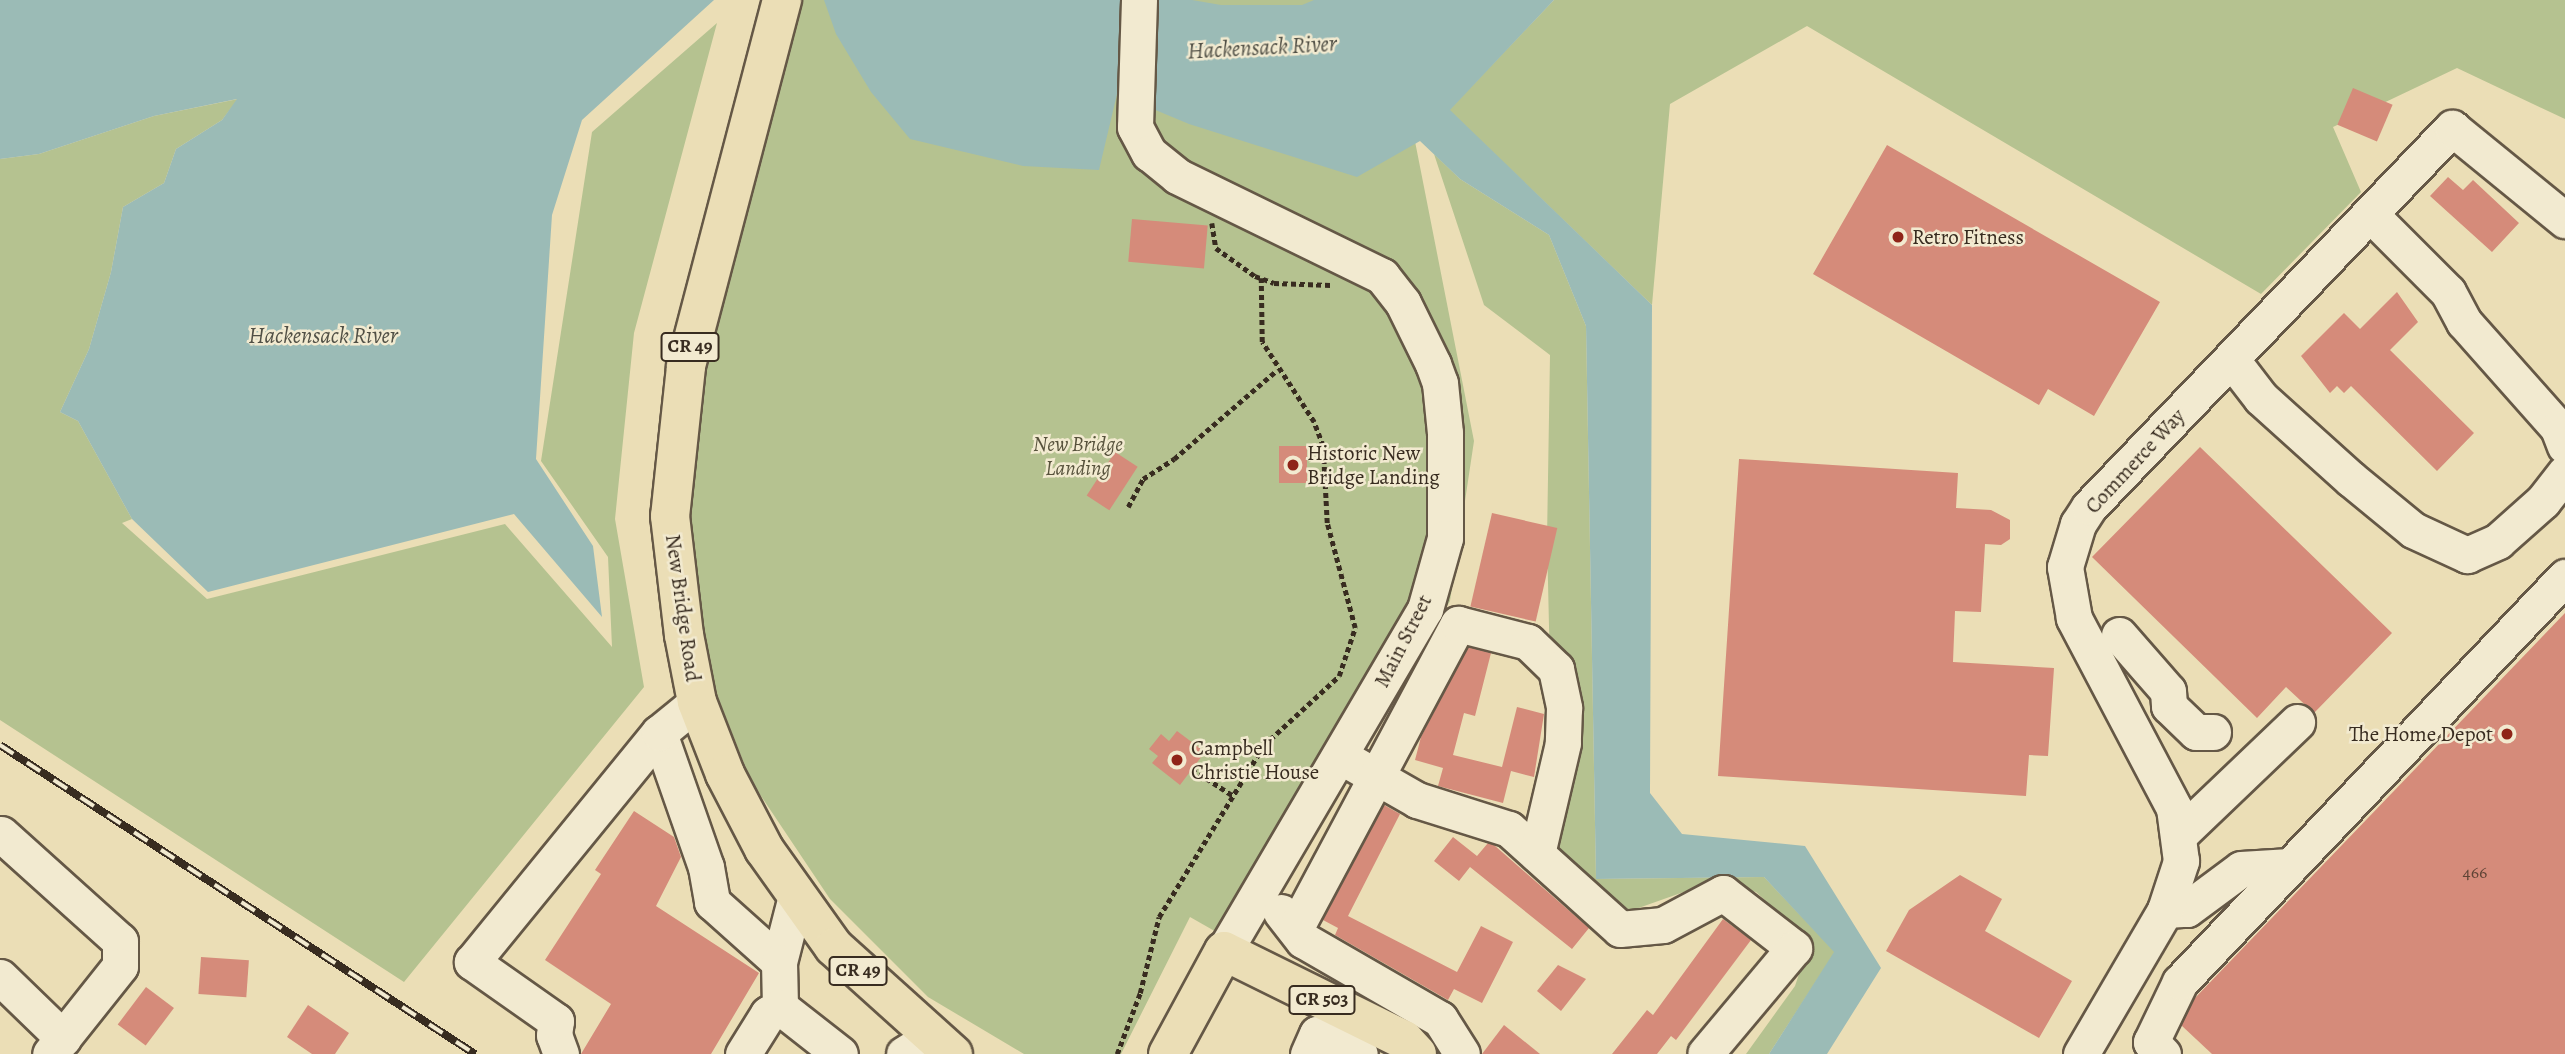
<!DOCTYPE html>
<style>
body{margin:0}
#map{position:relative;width:2565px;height:1054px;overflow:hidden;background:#ebdeb6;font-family:Alegreya,serif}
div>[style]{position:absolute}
.green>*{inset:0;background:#b5c290}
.water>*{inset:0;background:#9bbbb6}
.building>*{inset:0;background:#d58b7a;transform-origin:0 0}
.path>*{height:4.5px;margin-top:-2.25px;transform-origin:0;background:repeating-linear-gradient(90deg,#382c20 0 5px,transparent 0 8.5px)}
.roads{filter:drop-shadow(2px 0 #655846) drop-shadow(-2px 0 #655846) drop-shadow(0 2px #655846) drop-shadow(0 -2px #655846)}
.minor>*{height:35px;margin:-17.5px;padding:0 17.5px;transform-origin:17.5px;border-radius:17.5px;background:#f2ead0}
.major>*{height:38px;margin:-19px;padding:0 19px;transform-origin:19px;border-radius:19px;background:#ebdeb6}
.rail>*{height:8px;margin-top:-4px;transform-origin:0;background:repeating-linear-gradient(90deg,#f2ead0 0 16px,#382c20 0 32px);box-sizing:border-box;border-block:2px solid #382c20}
.dots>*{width:19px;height:19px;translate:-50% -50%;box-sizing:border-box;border:4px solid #f2ead0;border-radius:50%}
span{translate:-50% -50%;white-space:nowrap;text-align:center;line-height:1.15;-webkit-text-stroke:5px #f2ead0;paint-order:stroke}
.number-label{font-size:18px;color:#5f4436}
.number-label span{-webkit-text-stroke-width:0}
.shield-label span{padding:2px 5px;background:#f2ead0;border:2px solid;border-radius:5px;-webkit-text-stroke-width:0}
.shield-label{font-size:19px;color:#382c20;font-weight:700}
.poi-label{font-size:21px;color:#382c20}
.left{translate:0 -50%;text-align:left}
.right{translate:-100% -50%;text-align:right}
.park-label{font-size:21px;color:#57523c;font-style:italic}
.street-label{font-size:21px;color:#382c20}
.water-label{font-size:23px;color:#515046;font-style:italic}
</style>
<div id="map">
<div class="green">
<div style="clip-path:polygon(794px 0,1404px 0,1411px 121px,1474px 441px,1450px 601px,1248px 950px,1190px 917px,1121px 1054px,1024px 1054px,928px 997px,830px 899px,751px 781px,703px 660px,685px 512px,695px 366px)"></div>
<div style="clip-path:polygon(1554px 0,2565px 0,2565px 119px,2457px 68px,2333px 127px,2361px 192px,2261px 294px,1807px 26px,1670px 104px,1652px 305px,1449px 110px)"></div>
<div style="clip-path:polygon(717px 23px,634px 333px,615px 519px,644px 687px,404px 982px,0 720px,0 159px,39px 154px,154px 116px,238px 99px,222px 120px,176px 149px,164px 183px,123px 207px,111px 272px,89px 349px,60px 412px,78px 421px,132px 519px,122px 523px,207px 599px,505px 524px,612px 647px,608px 557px,541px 461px,592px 132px)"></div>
<div style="clip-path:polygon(1434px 154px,1460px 179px,1549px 235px,1586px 326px,1596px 879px,1764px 877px,1835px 952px,1769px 1054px,1746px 1054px,1795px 986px,1802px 965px,1790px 923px,1756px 892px,1712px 882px,1630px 911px,1554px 845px,1547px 539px,1550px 355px,1484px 305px)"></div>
</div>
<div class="water">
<div style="clip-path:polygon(0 0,714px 0,582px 120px,552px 215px,536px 459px,593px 546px,602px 617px,514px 514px,208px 592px,132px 519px,78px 421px,60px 412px,89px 349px,111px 272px,123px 207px,164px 183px,176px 149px,222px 120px,237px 99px,154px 116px,39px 154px,0 159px)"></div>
<div style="clip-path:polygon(824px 0,1192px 0,1221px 5px,1302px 5px,1314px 0,1554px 0,1450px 110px,1652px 305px,1650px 793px,1682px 834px,1805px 846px,1881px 968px,1827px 1054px,1769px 1054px,1834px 952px,1764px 877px,1596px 879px,1586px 326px,1549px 235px,1460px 179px,1420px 141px,1357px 177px,1189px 124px,1117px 94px,1099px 170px,1023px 166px,910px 139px,871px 92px,836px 34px)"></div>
</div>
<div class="building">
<div style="left:2353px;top:88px;width:43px;height:40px;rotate:23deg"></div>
<div style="clip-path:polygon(1887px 145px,2160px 302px,2094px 416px,2048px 389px,2039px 405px,1813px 274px)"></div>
<div style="clip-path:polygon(2448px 177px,2463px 190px,2473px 180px,2519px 223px,2492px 252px,2430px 196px)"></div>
<div style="left:1132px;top:219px;width:76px;height:43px;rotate:5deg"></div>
<div style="clip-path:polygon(2397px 292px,2418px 322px,2390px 350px,2474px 433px,2437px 471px,2351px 386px,2344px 393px,2337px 386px,2330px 393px,2301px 356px,2344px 313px,2360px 329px)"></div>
<div style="left:1279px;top:446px;width:28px;height:37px"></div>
<div style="clip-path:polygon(2200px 447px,2392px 633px,2314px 713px,2286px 687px,2257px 718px,2092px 557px)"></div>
<div style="left:1115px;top:452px;width:27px;height:52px;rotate:33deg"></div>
<div style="clip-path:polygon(1739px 459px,1958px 473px,1956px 508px,1991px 510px,2010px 520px,2010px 539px,2001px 545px,1985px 544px,1981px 612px,1955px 611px,1953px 662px,2054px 668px,2048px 756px,2029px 755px,2026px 796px,1718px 776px)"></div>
<div style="left:1492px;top:513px;width:67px;height:96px;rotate:13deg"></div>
<div style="clip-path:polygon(2565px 613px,2565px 1054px,2212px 1054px,2181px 1025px,2194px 999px)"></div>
<div style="clip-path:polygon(1468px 647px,1491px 653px,1475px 716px,1464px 713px,1453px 755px,1502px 767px,1517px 707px,1544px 714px,1534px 777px,1511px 771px,1503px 803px,1438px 786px,1443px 768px,1415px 760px,1421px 737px)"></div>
<div style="clip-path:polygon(1177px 731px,1205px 752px,1180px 785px,1152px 763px,1158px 756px,1149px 749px,1161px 734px,1169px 741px)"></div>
<div style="clip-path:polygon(1384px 805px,1400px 814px,1348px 916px,1457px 972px,1481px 926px,1513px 942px,1482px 1003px,1454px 989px,1448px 1000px,1335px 935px,1338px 928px,1323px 920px)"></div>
<div style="clip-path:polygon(634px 811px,674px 837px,681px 857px,656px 906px,759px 973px,711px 1054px,581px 1054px,611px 1004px,545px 960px,601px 874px,595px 870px)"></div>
<div style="clip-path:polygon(1453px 837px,1477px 856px,1488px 843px,1494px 845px,1589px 928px,1572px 949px,1470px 867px,1459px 881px,1434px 861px)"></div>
<div style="clip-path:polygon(1960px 875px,2002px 899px,1985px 931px,2072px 981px,2039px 1038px,1886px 951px,1909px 910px)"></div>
<div style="clip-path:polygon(1723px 919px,1751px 940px,1676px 1040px,1671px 1036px,1657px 1054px,1612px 1054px,1647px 1010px,1653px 1015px)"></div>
<div style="left:201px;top:957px;width:48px;height:37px;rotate:4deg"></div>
<div style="clip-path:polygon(1558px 965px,1586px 979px,1561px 1011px,1537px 991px)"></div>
<div style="left:146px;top:987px;width:35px;height:47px;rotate:37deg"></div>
<div style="clip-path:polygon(308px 1005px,349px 1033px,335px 1054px,312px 1054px,287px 1037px)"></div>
<div style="clip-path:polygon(1504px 1025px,1540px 1054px,1482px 1054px)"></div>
</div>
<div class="path">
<div style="left:1212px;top:223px;width:25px;rotate:81deg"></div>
<div style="left:1216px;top:248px;width:48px;rotate:35.7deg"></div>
<div style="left:1255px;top:276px;width:20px;rotate:20deg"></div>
<div style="left:1274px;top:283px;width:57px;rotate:2deg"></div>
<div style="left:1128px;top:507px;width:32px;rotate:-62deg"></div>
<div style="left:1143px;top:479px;width:37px;rotate:-33deg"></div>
<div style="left:1174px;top:459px;width:136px;rotate:-40.8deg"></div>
<div style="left:1192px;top:769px;width:48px;rotate:33deg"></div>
<div style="left:1117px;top:1054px;width:65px;rotate:-69.3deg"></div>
<div style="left:1140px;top:993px;width:78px;rotate:-76deg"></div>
<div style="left:1159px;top:917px;width:202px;rotate:-58.6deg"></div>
<div style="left:1264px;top:745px;width:102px;rotate:-42.6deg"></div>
<div style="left:1339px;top:676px;width:51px;rotate:-71.6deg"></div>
<div style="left:1355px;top:628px;width:109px;rotate:-104.9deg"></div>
<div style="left:1327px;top:523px;width:77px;rotate:-93deg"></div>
<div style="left:1323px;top:446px;width:26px;rotate:-111deg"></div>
<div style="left:1314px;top:422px;width:95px;rotate:-123deg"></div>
<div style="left:1262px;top:342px;width:64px;rotate:-90.9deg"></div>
</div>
<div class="roads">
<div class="minor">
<div style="left:1139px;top:0;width:127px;rotate:91.8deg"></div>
<div style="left:1135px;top:127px;width:30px;rotate:62deg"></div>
<div style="left:1149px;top:153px;width:36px;rotate:39deg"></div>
<div style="left:1177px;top:176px;width:228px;rotate:26deg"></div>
<div style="left:1382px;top:276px;width:34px;rotate:52deg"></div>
<div style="left:1403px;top:303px;width:68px;rotate:63.8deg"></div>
<div style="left:1433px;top:364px;width:20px;rotate:70deg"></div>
<div style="left:1440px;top:383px;width:50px;rotate:84.3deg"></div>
<div style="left:1445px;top:433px;width:105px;rotate:90deg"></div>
<div style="left:1445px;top:538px;width:74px;rotate:105.7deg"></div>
<div style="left:1425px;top:609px;width:397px;rotate:120.4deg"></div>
<div style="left:2370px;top:214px;width:110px;rotate:45deg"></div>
<div style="left:2448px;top:292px;width:34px;rotate:62deg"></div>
<div style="left:2464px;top:322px;width:142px;rotate:48.4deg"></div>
<div style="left:2558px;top:428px;width:19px;rotate:69deg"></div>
<div style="left:2231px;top:359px;width:49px;rotate:52.4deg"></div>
<div style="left:2261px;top:398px;width:121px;rotate:42deg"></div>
<div style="left:2351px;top:479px;width:80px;rotate:39.4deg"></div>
<div style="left:2413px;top:530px;width:60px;rotate:24.8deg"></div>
<div style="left:2467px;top:555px;width:34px;rotate:-24deg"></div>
<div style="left:2498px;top:541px;width:60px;rotate:-41.6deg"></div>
<div style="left:2543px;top:501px;width:36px;rotate:-52deg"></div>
<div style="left:2119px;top:635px;width:74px;rotate:48.8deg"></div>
<div style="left:2168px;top:691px;width:15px;rotate:86deg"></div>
<div style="left:2169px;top:706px;width:37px;rotate:44deg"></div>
<div style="left:2196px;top:732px;width:17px"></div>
<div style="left:659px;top:733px;width:142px;rotate:70.7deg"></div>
<div style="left:706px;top:867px;width:36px;rotate:80deg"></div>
<div style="left:712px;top:902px;width:90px;rotate:41.8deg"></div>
<div style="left:1340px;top:756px;width:89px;rotate:29.7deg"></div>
<div style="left:1417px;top:800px;width:96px;rotate:17.5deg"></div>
<div style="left:1509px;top:829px;width:149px;rotate:42deg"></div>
<div style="left:1620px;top:929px;width:43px;rotate:-5.3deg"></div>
<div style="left:1663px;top:925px;width:68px;rotate:-28.1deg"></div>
<div style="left:1723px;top:893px;width:90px;rotate:37.8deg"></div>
<div style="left:1794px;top:948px;width:138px;rotate:130deg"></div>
<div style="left:1px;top:834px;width:160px;rotate:42deg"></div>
<div style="left:120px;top:941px;width:25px;rotate:90deg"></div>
<div style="left:120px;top:966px;width:112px;rotate:128.5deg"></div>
<div style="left:2180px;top:834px;width:162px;rotate:-43.7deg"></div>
<div style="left:796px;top:896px;width:68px;rotate:104.4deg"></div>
<div style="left:779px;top:962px;width:45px;rotate:88.7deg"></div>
<div style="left:780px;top:1007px;width:76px;rotate:38.1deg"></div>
<div style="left:2165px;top:910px;width:22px;rotate:-3deg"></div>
<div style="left:2187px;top:909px;width:67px;rotate:-36.5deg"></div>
<div style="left:2241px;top:869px;width:49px;rotate:-3.5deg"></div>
<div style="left:1281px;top:912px;width:36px;rotate:52deg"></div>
<div style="left:1303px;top:940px;width:158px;rotate:30deg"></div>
<div style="left:1440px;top:1019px;width:41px;rotate:57.8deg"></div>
<div style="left:1295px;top:929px;width:346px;rotate:-61.9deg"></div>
<div style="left:1458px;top:624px;width:72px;rotate:14.4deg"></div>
<div style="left:1528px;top:642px;width:39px;rotate:44deg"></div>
<div style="left:1556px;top:669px;width:40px;rotate:78deg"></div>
<div style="left:1564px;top:708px;width:35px;rotate:92deg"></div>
<div style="left:1563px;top:743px;width:114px;rotate:103.2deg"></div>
<div style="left:0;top:977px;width:88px;rotate:44.1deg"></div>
<div style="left:561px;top:1054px;width:20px;rotate:-110deg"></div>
<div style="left:554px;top:1035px;width:14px;rotate:-82deg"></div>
<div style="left:556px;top:1021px;width:103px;rotate:-144.9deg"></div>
<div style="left:472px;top:962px;width:296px;rotate:-50.8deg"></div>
<div style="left:659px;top:733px;width:49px;rotate:-39.2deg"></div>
<div style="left:743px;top:1054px;width:47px;rotate:-58deg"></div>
<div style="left:768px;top:1014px;width:14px;rotate:-30deg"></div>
<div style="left:904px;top:1054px;width:32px;rotate:-32deg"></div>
<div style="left:1308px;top:1054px;width:22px;rotate:-66deg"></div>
<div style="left:1317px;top:1034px;width:47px;rotate:24.9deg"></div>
<div style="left:2081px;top:1054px;width:167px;rotate:-59.7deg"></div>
<div style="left:2165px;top:910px;width:52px;rotate:-71.9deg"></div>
<div style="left:2181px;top:861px;width:53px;rotate:-97.5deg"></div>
<div style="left:2174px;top:808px;width:215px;rotate:-117.8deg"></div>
<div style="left:2074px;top:618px;width:52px;rotate:-100deg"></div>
<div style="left:2065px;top:567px;width:45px;rotate:-73.2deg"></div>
<div style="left:2078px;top:524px;width:20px;rotate:-57deg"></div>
<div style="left:2089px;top:507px;width:525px;rotate:-46.24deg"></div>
<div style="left:2452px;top:128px;width:146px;rotate:39.2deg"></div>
<div style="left:2163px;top:1054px;width:17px;rotate:-135deg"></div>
<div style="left:2151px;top:1042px;width:67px;rotate:-64.2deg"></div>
<div style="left:2180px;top:982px;width:559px;rotate:-46.45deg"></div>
</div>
<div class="major">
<div style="left:782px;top:0;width:379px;rotate:104.7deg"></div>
<div style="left:686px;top:367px;width:150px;rotate:96.1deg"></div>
<div style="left:670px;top:516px;width:120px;rotate:83.3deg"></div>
<div style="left:684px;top:635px;width:68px;rotate:79deg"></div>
<div style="left:697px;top:702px;width:77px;rotate:68.7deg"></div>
<div style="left:725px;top:774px;width:85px;rotate:62.5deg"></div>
<div style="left:764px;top:849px;width:120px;rotate:54.5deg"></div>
<div style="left:834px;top:947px;width:160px;rotate:42deg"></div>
<div style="left:1168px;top:1054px;width:117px;rotate:-61.5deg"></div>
<div style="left:1224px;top:951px;width:201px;rotate:26.3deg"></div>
<div style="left:1404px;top:1040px;width:19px;rotate:47deg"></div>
</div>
</div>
<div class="rail">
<div style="left:0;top:745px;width:567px;rotate:33.05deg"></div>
</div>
<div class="dots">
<div style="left:1898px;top:237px;background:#8f2418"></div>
<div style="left:1293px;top:465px;background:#8f2418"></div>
<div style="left:2507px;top:734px;background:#8f2418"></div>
<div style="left:1177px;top:760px;background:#8f2418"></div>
</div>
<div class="number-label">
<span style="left:2475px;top:872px">466</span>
</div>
<div class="shield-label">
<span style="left:690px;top:347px">CR 49</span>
<span style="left:858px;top:971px">CR 49</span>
<span style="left:1322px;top:1000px">CR 503</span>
</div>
<div class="poi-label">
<span class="left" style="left:1912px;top:237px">Retro Fitness</span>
<span class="left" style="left:1307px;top:465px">Historic New<br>Bridge Landing</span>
<span class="right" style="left:2493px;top:734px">The Home Depot</span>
<span class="left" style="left:1191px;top:760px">Campbell<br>Christie House</span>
</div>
<div class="park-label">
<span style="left:1078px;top:456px">New Bridge<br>Landing</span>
</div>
<div class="street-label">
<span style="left:2135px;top:461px;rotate:-47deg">Commerce Way</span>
<span style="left:683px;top:608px;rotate:82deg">New Bridge Road</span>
<span style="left:1403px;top:641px;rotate:-63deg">Main Street</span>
</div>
<div class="water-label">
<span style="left:1262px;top:48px;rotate:-3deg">Hackensack River</span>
<span style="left:323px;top:336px">Hackensack River</span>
</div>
</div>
